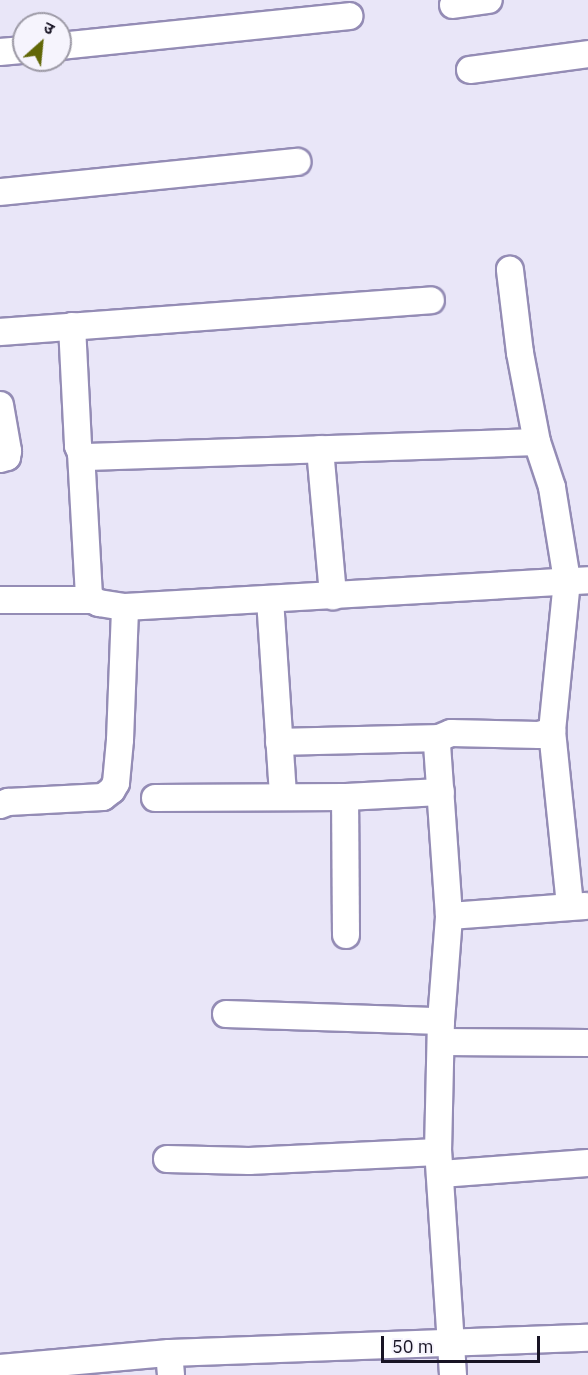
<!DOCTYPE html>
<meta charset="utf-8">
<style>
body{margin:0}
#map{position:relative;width:588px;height:1375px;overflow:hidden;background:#e9e6f8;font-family:"IBM Plex Sans","Noto Sans Devanagari",sans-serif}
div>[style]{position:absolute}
.roads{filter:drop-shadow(2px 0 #948cb5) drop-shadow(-2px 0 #948cb5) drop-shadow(0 2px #948cb5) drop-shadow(0 -2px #948cb5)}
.minor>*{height:26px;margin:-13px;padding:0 13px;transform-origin:13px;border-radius:13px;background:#fff}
span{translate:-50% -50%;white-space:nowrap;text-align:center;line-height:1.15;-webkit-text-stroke:6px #f6f4fd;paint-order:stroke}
.north{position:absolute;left:12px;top:12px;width:60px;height:60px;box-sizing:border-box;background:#f6f4fd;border:2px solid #9d9aa6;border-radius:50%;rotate:27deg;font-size:16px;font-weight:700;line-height:24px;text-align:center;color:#181424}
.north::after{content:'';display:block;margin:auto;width:21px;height:27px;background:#616707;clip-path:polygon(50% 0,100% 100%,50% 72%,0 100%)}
.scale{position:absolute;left:381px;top:1336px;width:159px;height:27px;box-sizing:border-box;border:3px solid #181424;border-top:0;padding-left:8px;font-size:18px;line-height:21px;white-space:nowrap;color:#181424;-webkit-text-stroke:4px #f6f4fd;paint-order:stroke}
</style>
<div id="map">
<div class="roads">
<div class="minor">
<div style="left:453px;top:5px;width:36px;rotate:-8deg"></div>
<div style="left:60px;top:46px;width:291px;rotate:-5.9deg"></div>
<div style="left:0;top:52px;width:24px;rotate:-5deg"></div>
<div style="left:470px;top:70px;width:119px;rotate:-7.7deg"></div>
<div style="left:0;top:192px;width:299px;rotate:-5.8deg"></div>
<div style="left:72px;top:326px;width:120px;rotate:87.1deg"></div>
<div style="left:78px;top:446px;width:8px;rotate:67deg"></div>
<div style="left:81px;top:453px;width:7px;rotate:34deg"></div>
<div style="left:87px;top:457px;width:450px;rotate:-1.9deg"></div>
<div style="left:0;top:332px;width:432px;rotate:-4.2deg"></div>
<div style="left:0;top:405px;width:47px;rotate:80.1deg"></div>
<div style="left:8px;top:451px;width:6px;rotate:99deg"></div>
<div style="left:7px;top:457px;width:7px;rotate:164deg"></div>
<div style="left:320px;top:449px;width:148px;rotate:84.9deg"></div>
<div style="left:81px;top:453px;width:141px;rotate:86.8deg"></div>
<div style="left:89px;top:594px;width:7px;rotate:63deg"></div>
<div style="left:92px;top:600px;width:8px;rotate:23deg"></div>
<div style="left:99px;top:603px;width:26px;rotate:9deg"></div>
<div style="left:125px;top:607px;width:464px;rotate:-3.3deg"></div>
<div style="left:270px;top:599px;width:197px;rotate:86.2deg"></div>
<div style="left:0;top:600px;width:92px"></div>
<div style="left:552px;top:731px;width:176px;rotate:84.1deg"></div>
<div style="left:279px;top:742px;width:160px;rotate:-1.4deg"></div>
<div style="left:155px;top:798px;width:190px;rotate:-0.3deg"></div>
<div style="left:0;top:805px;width:9px;rotate:-21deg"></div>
<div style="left:8px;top:802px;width:95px;rotate:-3deg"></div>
<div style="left:103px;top:797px;width:11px;rotate:-38deg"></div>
<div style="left:112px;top:790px;width:8px;rotate:-60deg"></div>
<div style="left:116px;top:783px;width:43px;rotate:-84.7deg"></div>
<div style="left:120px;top:740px;width:133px;rotate:-87.8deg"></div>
<div style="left:449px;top:916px;width:137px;rotate:-4.2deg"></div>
<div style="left:346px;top:935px;width:138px;rotate:-90.4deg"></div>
<div style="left:345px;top:797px;width:96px;rotate:-3deg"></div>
<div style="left:226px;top:1014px;width:215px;rotate:1.9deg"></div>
<div style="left:442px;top:1042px;width:146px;rotate:0.4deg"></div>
<div style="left:167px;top:1159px;width:82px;rotate:1.4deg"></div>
<div style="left:249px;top:1161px;width:189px;rotate:-2.7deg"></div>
<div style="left:441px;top:1174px;width:147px;rotate:-4.3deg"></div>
<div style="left:0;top:1368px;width:170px;rotate:-5.1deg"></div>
<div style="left:171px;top:1375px;width:22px;rotate:-95deg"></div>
<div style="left:169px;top:1353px;width:419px;rotate:-2.1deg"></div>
<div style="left:453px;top:1375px;width:224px;rotate:-93.8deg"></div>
<div style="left:438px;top:1152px;width:131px;rotate:-88.7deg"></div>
<div style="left:441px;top:1021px;width:105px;rotate:-85.6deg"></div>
<div style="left:449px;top:916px;width:170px;rotate:-94deg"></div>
<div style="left:437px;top:746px;width:8px;rotate:-76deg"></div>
<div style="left:439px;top:738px;width:13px;rotate:-23deg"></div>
<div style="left:451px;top:733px;width:88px;rotate:1.3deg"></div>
<div style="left:539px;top:735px;width:14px;rotate:-17deg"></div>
<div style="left:552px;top:731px;width:152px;rotate:-84.3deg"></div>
<div style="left:567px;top:580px;width:94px;rotate:-99.2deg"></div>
<div style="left:552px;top:487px;width:47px;rotate:-108.4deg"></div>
<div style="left:537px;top:442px;width:91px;rotate:-100.8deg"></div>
<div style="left:520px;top:353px;width:84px;rotate:-96.9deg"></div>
</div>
</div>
<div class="north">उ</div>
<div class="scale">50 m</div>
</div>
